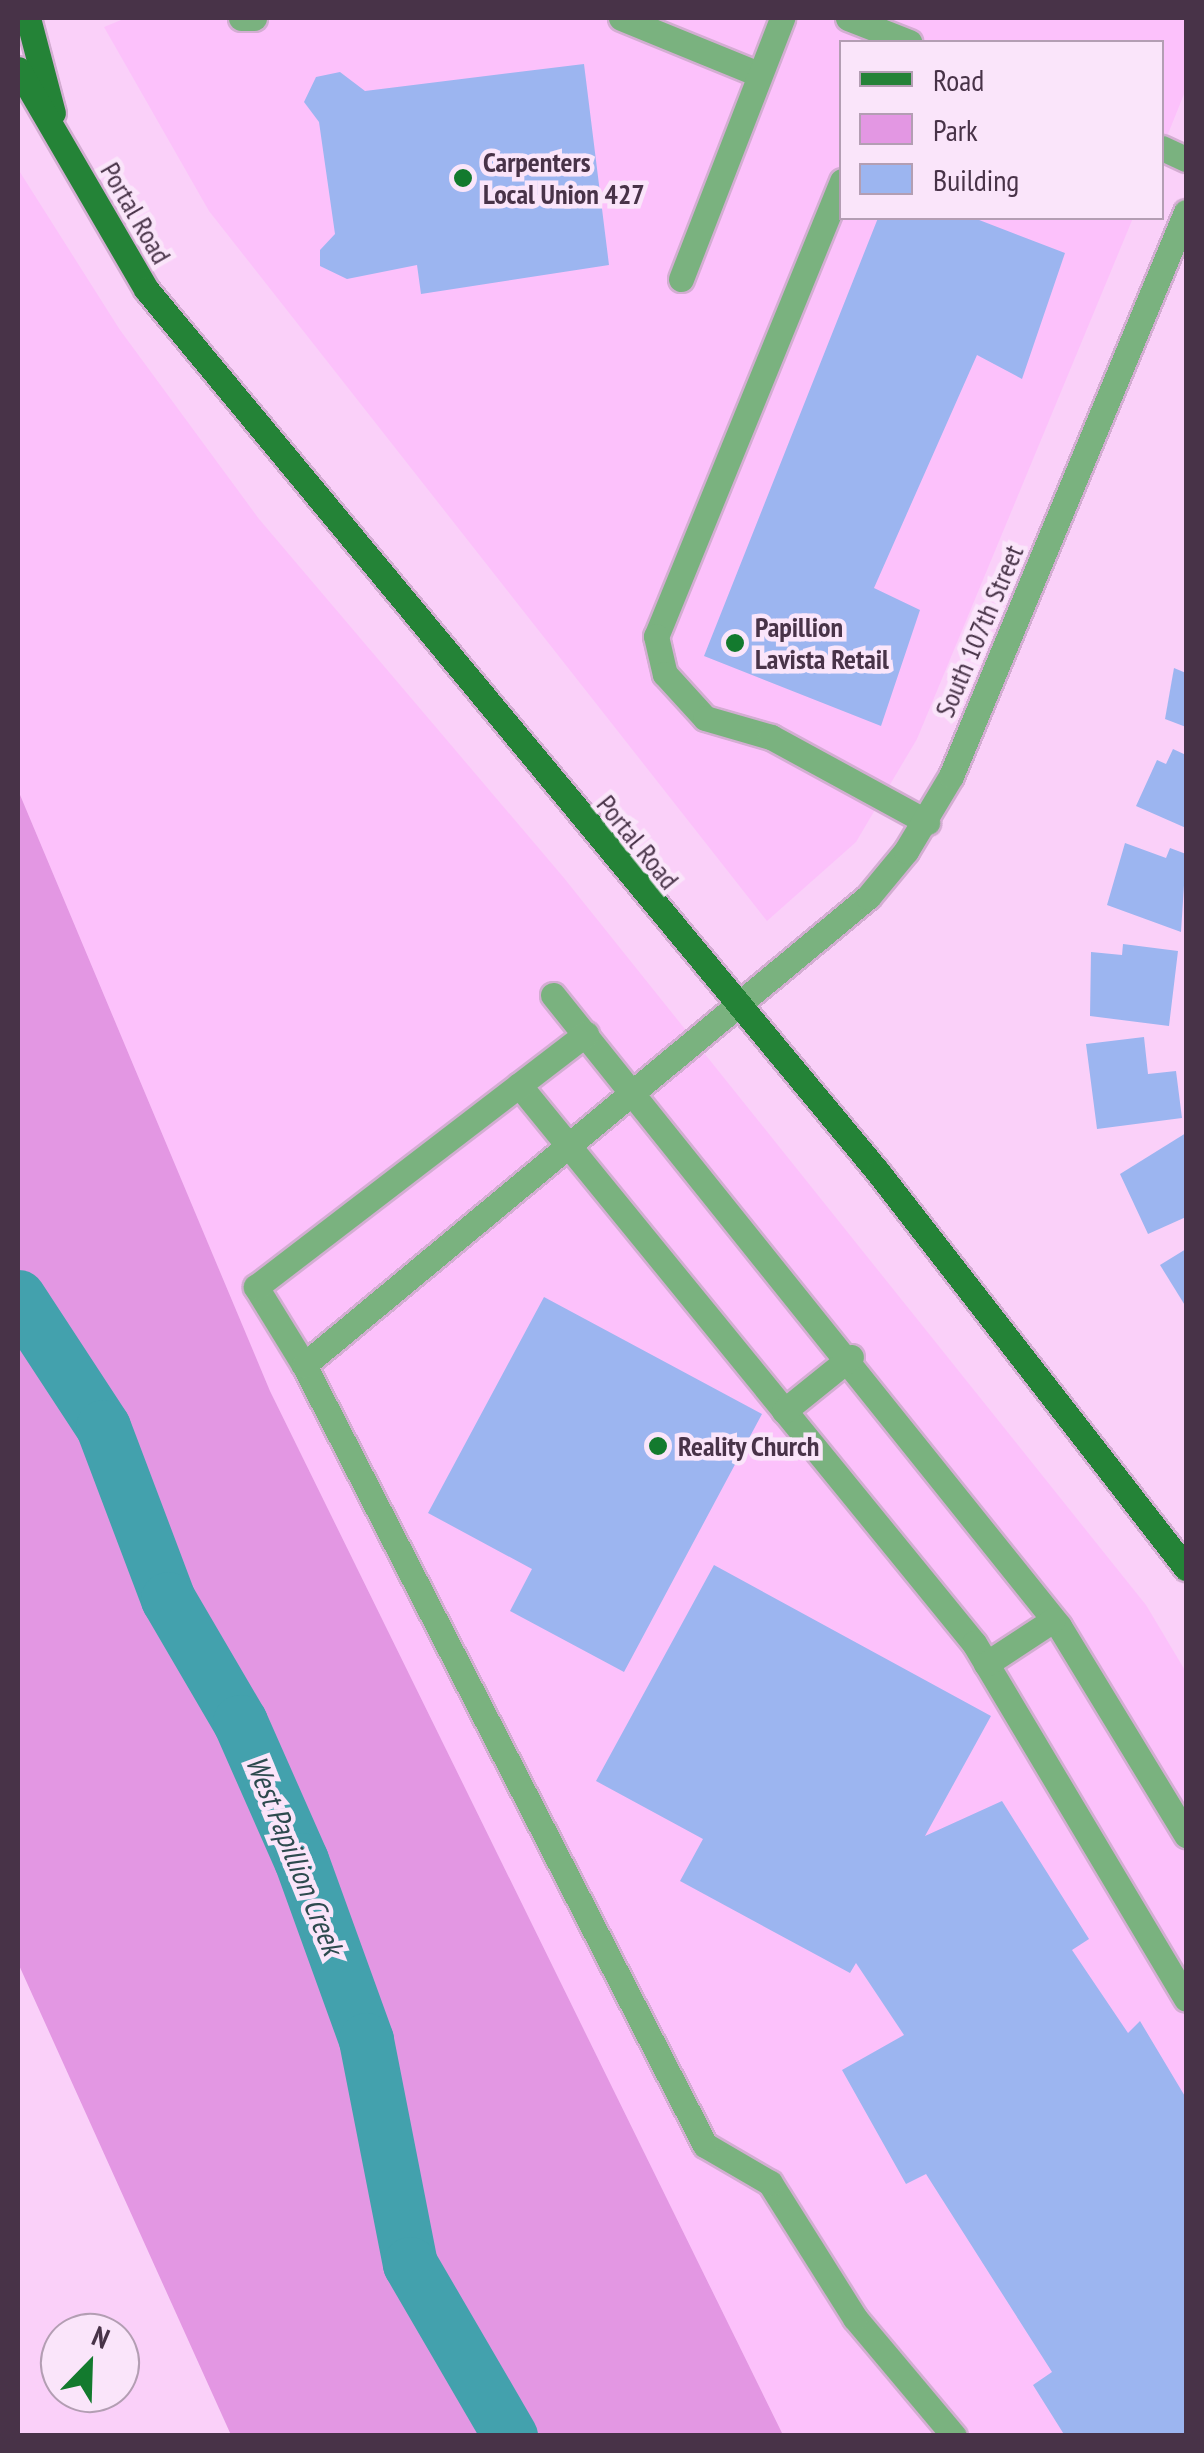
<!DOCTYPE html>
<style>
body{margin:0}
#map{position:relative;width:1204px;height:2453px;overflow:hidden;background:#fad0f9;font-family:"PT Sans Narrow",sans-serif}
div>[style]{position:absolute}
.built>*{inset:0;background:#fcc1fb}
.green>*{inset:0;background:#e397e3}
.river>*{height:55px;margin:-27.5px;padding:0 27.5px;transform-origin:27.5px;border-radius:27.5px;background:#43a1ad}
.building>*{inset:0;background:#9cb5f0}
.roads{filter:drop-shadow(2px 0 #d3add2) drop-shadow(-2px 0 #d3add2) drop-shadow(0 2px #d3add2) drop-shadow(0 -2px #d3add2)}
.minor>*{height:25px;margin:-12.5px;padding:0 12.5px;transform-origin:12.5px;border-radius:12.5px;background:#7ab27f}
.major>*{height:25px;margin:-12.5px;padding:0 12.5px;transform-origin:12.5px;border-radius:12.5px;background:#248337}
.dots>*{width:28px;height:28px;translate:-50% -50%;box-sizing:border-box;border:5px solid #fae5fa;border-radius:50%}
span{translate:-50% -50%;white-space:nowrap;text-align:center;line-height:1.15;-webkit-text-stroke:9px #fae5fa;paint-order:stroke}
.poi-label{font-size:28px;color:#483348;font-weight:700}
.left{translate:0 -50%;text-align:left}
.street-label{font-size:28px;color:#483348}
.water-label{font-size:30px;color:#2d4a4e;font-style:italic}
.frame{position:absolute;inset:0;border:20px solid #483348;pointer-events:none}
.legend{position:absolute;left:839px;top:40px;width:325px;height:180px;box-sizing:border-box;background:#fae5fa;border:2px solid #b39eb3;margin:0;padding:12px 18px;list-style:none;font-size:30px;color:#483348}
.legend li{display:flex;align-items:center;gap:20px;height:50px}
.legend b{width:50px;border:2px solid #b39eb3}
.north{position:absolute;left:40px;top:2313px;width:100px;height:100px;box-sizing:border-box;background:#fae5fa;border:2px solid #b39eb3;border-radius:50%;rotate:23deg;font-size:28px;font-weight:700;line-height:40px;text-align:center;color:#483348}
.north::after{content:'';display:block;margin:auto;width:35px;height:45px;background:#137a2e;clip-path:polygon(50% 0,100% 100%,50% 72%,0 100%)}
</style>
<div id="map">
<div class="built">
<div style="clip-path:polygon(126px 18px,1186px 18px,1186px 89px,1162px 149px,1162px 42px,842px 42px,842px 218px,1133px 218px,917px 739px,856px 842px,767px 921px,209px 211px,104px 27px)"></div>
<div style="clip-path:polygon(18px 169px,120px 330px,259px 519px,564px 878px,1146px 1605px,1186px 1672px,1186px 2435px,783px 2435px,270px 1391px,18px 790px)"></div>
</div>
<div class="green">
<div style="clip-path:polygon(18px 790px,270px 1391px,783px 2435px,231px 2435px,18px 1963px)"></div>
</div>
<div class="river">
<div style="left:18px;top:1297px;width:155px;rotate:56.8deg"></div>
<div style="left:103px;top:1427px;width:184px;rotate:69.3deg"></div>
<div style="left:168px;top:1599px;width:143px;rotate:59.7deg"></div>
<div style="left:240px;top:1722px;width:151px;rotate:66.2deg"></div>
<div style="left:301px;top:1860px;width:191px;rotate:70.1deg"></div>
<div style="left:366px;top:2040px;width:228px;rotate:78.9deg"></div>
<div style="left:410px;top:2264px;width:199px;rotate:59.8deg"></div>
</div>
<div class="building">
<div style="clip-path:polygon(584px 64px,609px 265px,421px 294px,417px 265px,347px 279px,320px 266px,320px 250px,335px 234px,319px 122px,304px 102px,316px 77px,340px 72px,365px 91px)"></div>
<div style="clip-path:polygon(878px 218px,974px 218px,1065px 253px,1022px 379px,977px 355px,874px 588px,920px 610px,881px 726px,704px 656px)"></div>
<div style="clip-path:polygon(1174px 668px,1186px 673px,1186px 727px,1165px 719px)"></div>
<div style="clip-path:polygon(1173px 749px,1186px 755px,1186px 828px,1136px 806px,1157px 760px,1166px 764px)"></div>
<div style="clip-path:polygon(1125px 843px,1166px 858px,1170px 848px,1186px 854px,1181px 932px,1107px 905px)"></div>
<div style="clip-path:polygon(1123px 944px,1178px 951px,1169px 1026px,1090px 1016px,1091px 952px,1122px 955px)"></div>
<div style="clip-path:polygon(1144px 1037px,1148px 1074px,1176px 1071px,1182px 1118px,1097px 1129px,1086px 1044px)"></div>
<div style="clip-path:polygon(1186px 1133px,1186px 1217px,1148px 1234px,1120px 1174px)"></div>
<div style="clip-path:polygon(1186px 1249px,1186px 1307px,1160px 1265px)"></div>
<div style="clip-path:polygon(544px 1297px,762px 1414px,624px 1672px,510px 1611px,532px 1569px,428px 1513px)"></div>
<div style="clip-path:polygon(714px 1565px,991px 1716px,925px 1836px,1002px 1801px,1089px 1939px,1072px 1950px,1128px 2033px,1140px 2021px,1186px 2098px,1186px 2436px,1065px 2436px,1033px 2385px,1052px 2372px,926px 2174px,906px 2184px,842px 2070px,904px 2035px,856px 1963px,850px 1973px,680px 1881px,703px 1839px,596px 1781px)"></div>
</div>
<div class="roads">
<div class="minor">
<div style="left:241px;top:18px;width:13px"></div>
<div style="left:621px;top:18px;width:148px;rotate:22.2deg"></div>
<div style="left:848px;top:18px;width:66px;rotate:21.5deg"></div>
<div style="left:1162px;top:148px;width:26px;rotate:25deg"></div>
<div style="left:842px;top:181px;width:492px;rotate:112.2deg"></div>
<div style="left:656px;top:636px;width:39px;rotate:77deg"></div>
<div style="left:665px;top:674px;width:59px;rotate:47.7deg"></div>
<div style="left:705px;top:718px;width:69px;rotate:16.1deg"></div>
<div style="left:771px;top:737px;width:178px;rotate:28.6deg"></div>
<div style="left:681px;top:279px;width:280px;rotate:-68.8deg"></div>
<div style="left:553px;top:995px;width:809px;rotate:51.27deg"></div>
<div style="left:1059px;top:1626px;width:245px;rotate:58.7deg"></div>
<div style="left:519px;top:1085px;width:720px;rotate:50.81deg"></div>
<div style="left:974px;top:1643px;width:414px;rotate:59.2deg"></div>
<div style="left:304px;top:1365px;width:92px;rotate:-121.6deg"></div>
<div style="left:256px;top:1287px;width:416px;rotate:-37.5deg"></div>
<div style="left:784px;top:1411px;width:86px;rotate:-38.9deg"></div>
<div style="left:986px;top:1664px;width:80px;rotate:-33.3deg"></div>
<div style="left:954px;top:2436px;width:154px;rotate:-130deg"></div>
<div style="left:855px;top:2318px;width:160px;rotate:-122.2deg"></div>
<div style="left:770px;top:2183px;width:75px;rotate:-149.7deg"></div>
<div style="left:705px;top:2145px;width:877px;rotate:-117.21deg"></div>
<div style="left:304px;top:1365px;width:733px;rotate:-39.69deg"></div>
<div style="left:868px;top:897px;width:60px;rotate:-50.4deg"></div>
<div style="left:906px;top:851px;width:87px;rotate:-59deg"></div>
<div style="left:951px;top:776px;width:611px;rotate:-67.38deg"></div>
</div>
<div class="major">
<div style="left:28px;top:18px;width:98px;rotate:75.3deg"></div>
<div style="left:18px;top:69px;width:255px;rotate:59.8deg"></div>
<div style="left:146px;top:289px;width:1147px;rotate:50.34deg"></div>
<div style="left:878px;top:1172px;width:502px;rotate:52.13deg"></div>
</div>
</div>
<div class="dots">
<div style="left:463px;top:178px;background:#137a2e"></div>
<div style="left:735px;top:643px;background:#137a2e"></div>
<div style="left:658px;top:1446px;background:#137a2e"></div>
</div>
<div class="poi-label">
<span class="left" style="left:483px;top:178px">Carpenters<br>Local Union 427</span>
<span class="left" style="left:755px;top:643px">Papillion<br>Lavista Retail</span>
<span class="left" style="left:678px;top:1446px">Reality Church</span>
</div>
<div class="street-label">
<span style="left:136px;top:213px;rotate:60deg">Portal Road</span>
<span style="left:979px;top:631px;rotate:-67deg">South 107th Street</span>
<span style="left:638px;top:842px;rotate:51deg">Portal Road</span>
</div>
<div class="water-label">
<span style="left:295px;top:1855px;rotate:68deg">West Papillion Creek</span>
</div>
<div class="frame"></div>
<ul class="legend">
<li><b style="height:12px;background:#248337"></b>Road</li>
<li><b style="height:28px;background:#e397e3"></b>Park</li>
<li><b style="height:28px;background:#9cb5f0"></b>Building</li>
</ul>
<div class="north">N</div>
</div>
